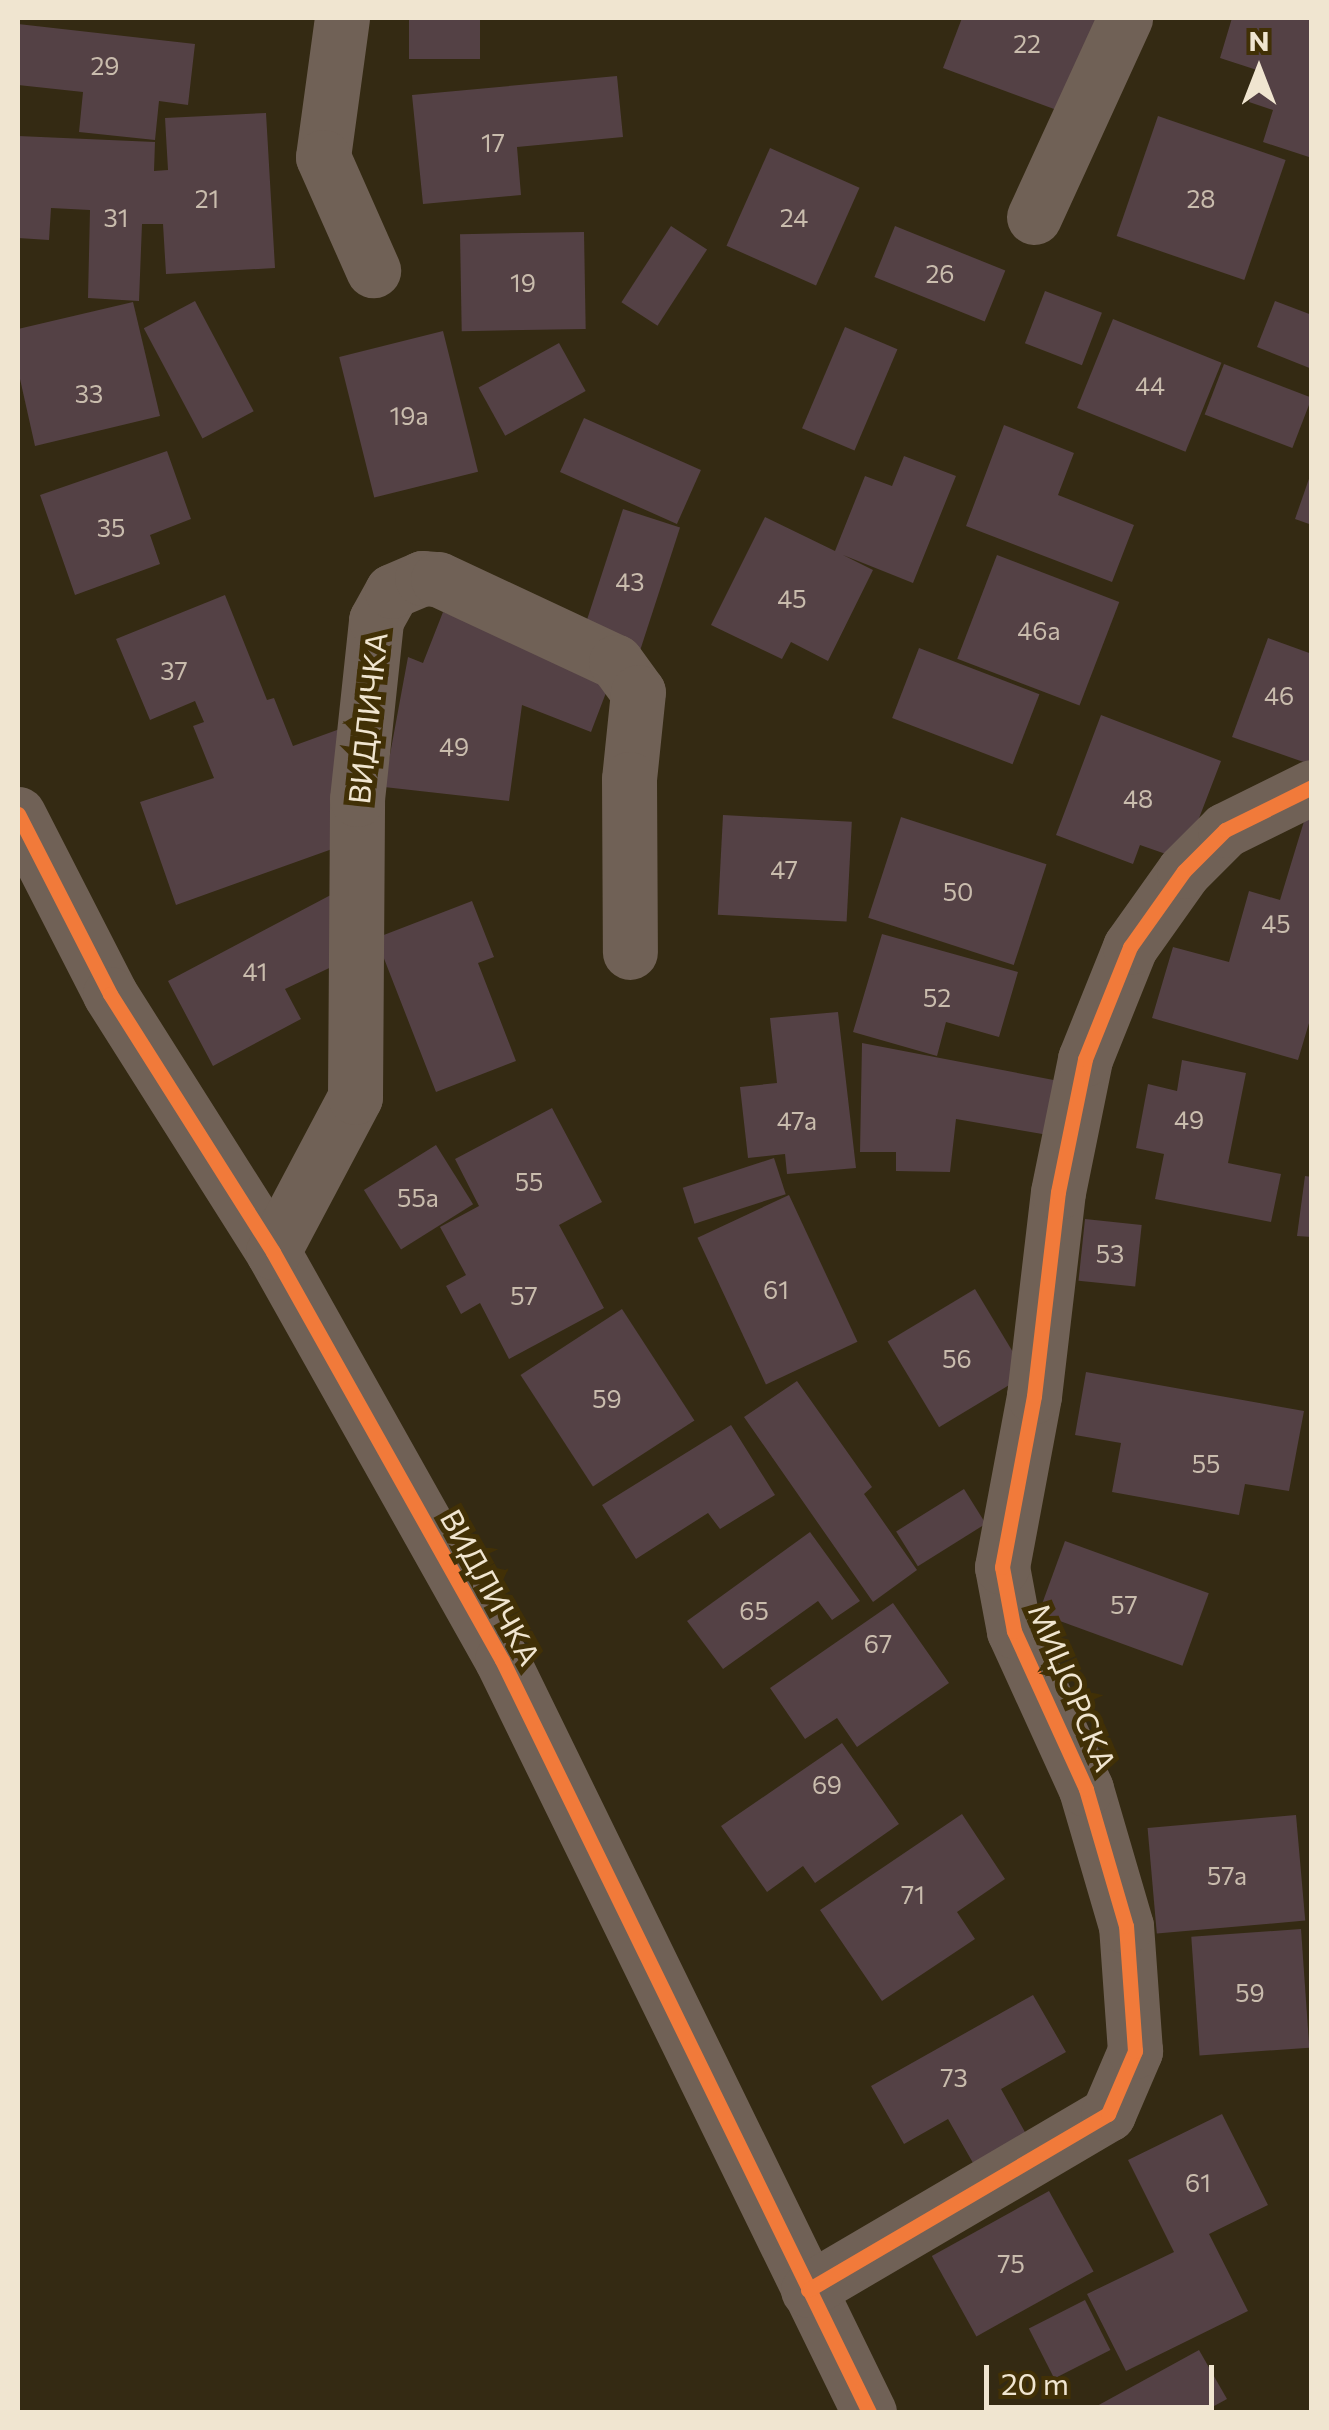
<!DOCTYPE html>
<meta charset="utf-8">
<style>
body{margin:0}
#map{position:relative;width:1329px;height:2430px;overflow:hidden;background:#342a13;font-family:Commissioner,sans-serif}
div>[style]{position:absolute}
.building>*{inset:0;background:#544145;transform-origin:0 0}
.minor>*{height:55px;margin:-27.5px;padding:0 27.5px;transform-origin:27.5px;border-radius:27.5px;background:#706156}
.cycleway>*{height:15px;margin:-7.5px;padding:0 7.5px;transform-origin:7.5px;border-radius:7.5px;background:#f17a3a}
span{translate:-50% -50%;white-space:nowrap;text-align:center;line-height:1.15;-webkit-text-stroke:10px #413006;paint-order:stroke}
.number-label{font-size:25px;color:#c9bcad}
.number-label span{-webkit-text-stroke-width:0}
.street-label{font-size:30px;color:#f0e5d0}
.frame{position:absolute;inset:0;border:20px solid #f0e5d0;pointer-events:none}
.north{position:absolute;left:1209px;top:20px;width:100px;height:100px;-webkit-text-stroke:8px #413006;paint-order:stroke;rotate:0deg;font-size:28px;font-weight:700;line-height:40px;text-align:center;color:#f0e5d0}
.north::after{content:'';display:block;margin:auto;width:35px;height:45px;background:#f0e5d0;clip-path:polygon(50% 0,100% 100%,50% 72%,0 100%)}
.scale{position:absolute;left:984px;top:2365px;width:230px;height:45px;box-sizing:border-box;border:5px solid #f0e5d0;border-top:0;padding-left:12px;font-size:30px;line-height:35px;white-space:nowrap;color:#f0e5d0;-webkit-text-stroke:8px #413006;paint-order:stroke}
</style>
<div id="map">
<div class="building">
<div style="left:409px;top:18px;width:71px;height:41px"></div>
<div style="clip-path:polygon(962px 18px,1110px 18px,1073px 116px,943px 68px)"></div>
<div style="clip-path:polygon(1232px 18px,1312px 18px,1312px 158px,1263px 142px,1273px 110px,1249px 102px,1260px 71px,1220px 58px)"></div>
<div style="clip-path:polygon(18px 24px,195px 44px,188px 105px,159px 101px,155px 140px,79px 132px,83px 92px,18px 85px)"></div>
<div style="clip-path:polygon(617px 76px,623px 137px,517px 147px,521px 195px,423px 204px,412px 95px)"></div>
<div style="clip-path:polygon(266px 113px,275px 268px,166px 274px,163px 224px,142px 224px,139px 301px,88px 298px,90px 210px,51px 208px,49px 240px,18px 238px,18px 136px,155px 142px,154px 171px,168px 170px,165px 118px)"></div>
<div style="left:1158px;top:116px;width:135px;height:127px;rotate:19deg"></div>
<div style="left:770px;top:148px;width:98px;height:107px;rotate:24deg"></div>
<div style="left:671px;top:226px;width:43px;height:91px;rotate:33deg"></div>
<div style="left:895px;top:226px;width:119px;height:55px;rotate:22deg"></div>
<div style="left:584px;top:232px;width:97px;height:124px;rotate:89deg"></div>
<div style="left:1045px;top:291px;width:61px;height:56px;rotate:21deg"></div>
<div style="left:195px;top:301px;width:125px;height:58px;rotate:62deg"></div>
<div style="clip-path:polygon(1275px 301px,1312px 315px,1312px 369px,1257px 347px)"></div>
<div style="clip-path:polygon(133px 302px,160px 416px,35px 446px,18px 370px,18px 329px)"></div>
<div style="left:1113px;top:319px;width:117px;height:96px;rotate:22deg"></div>
<div style="left:845px;top:327px;width:57px;height:110px;rotate:23deg"></div>
<div style="left:443px;top:331px;width:145px;height:107px;rotate:76deg"></div>
<div style="left:559px;top:343px;width:55px;height:92px;rotate:61deg"></div>
<div style="left:1224px;top:364px;width:94px;height:54px;rotate:21deg"></div>
<div style="left:584px;top:418px;width:128px;height:59px;rotate:24deg"></div>
<div style="clip-path:polygon(1004px 425px,1074px 453px,1058px 495px,1134px 525px,1112px 582px,966px 526px)"></div>
<div style="clip-path:polygon(167px 451px,191px 519px,150px 535px,160px 564px,75px 595px,40px 495px)"></div>
<div style="clip-path:polygon(904px 456px,956px 476px,913px 583px,843px 555px,873px 570px,828px 661px,791px 642px,782px 659px,711px 625px,765px 517px,835px 551px,865px 476px,892px 486px)"></div>
<div style="clip-path:polygon(1311px 473px,1312px 473px,1312px 525px,1295px 519px)"></div>
<div style="left:623px;top:509px;width:60px;height:132px;rotate:18deg"></div>
<div style="left:997px;top:555px;width:131px;height:111px;rotate:21deg"></div>
<div style="clip-path:polygon(225px 595px,267px 700px,274px 698px,293px 746px,348px 726px,335px 848px,176px 905px,140px 802px,214px 778px,193px 726px,204px 722px,195px 701px,150px 720px,116px 639px)"></div>
<div style="clip-path:polygon(443px 612px,612px 677px,591px 732px,522px 705px,509px 801px,384px 787px,408px 657px,423px 663px)"></div>
<div style="clip-path:polygon(1268px 638px,1312px 654px,1312px 765px,1232px 737px)"></div>
<div style="left:919px;top:648px;width:129px;height:75px;rotate:21deg"></div>
<div style="clip-path:polygon(1101px 715px,1221px 761px,1183px 860px,1140px 845px,1133px 864px,1056px 835px)"></div>
<div style="clip-path:polygon(1312px 795px,1312px 1013px,1298px 1060px,1152px 1018px,1173px 947px,1229px 962px,1249px 891px,1280px 900px)"></div>
<div style="left:723px;top:815px;width:129px;height:100px;rotate:3deg"></div>
<div style="left:901px;top:817px;width:153px;height:106px;rotate:18deg"></div>
<div style="clip-path:polygon(344px 888px,344px 961px,285px 989px,301px 1019px,213px 1066px,168px 981px)"></div>
<div style="clip-path:polygon(472px 901px,494px 957px,478px 963px,516px 1061px,436px 1092px,376px 938px)"></div>
<div style="clip-path:polygon(882px 934px,1018px 972px,999px 1037px,946px 1022px,937px 1056px,853px 1032px)"></div>
<div style="clip-path:polygon(838px 1012px,856px 1168px,787px 1174px,785px 1154px,748px 1158px,740px 1087px,777px 1083px,770px 1018px)"></div>
<div style="clip-path:polygon(862px 1043px,1064px 1082px,1054px 1136px,956px 1119px,950px 1172px,896px 1171px,896px 1152px,860px 1152px)"></div>
<div style="clip-path:polygon(1182px 1060px,1246px 1073px,1228px 1163px,1281px 1174px,1271px 1222px,1155px 1199px,1164px 1154px,1136px 1148px,1148px 1084px,1177px 1091px)"></div>
<div style="clip-path:polygon(552px 1108px,602px 1202px,559px 1225px,604px 1308px,509px 1359px,480px 1303px,461px 1314px,446px 1286px,466px 1275px,440px 1227px,479px 1206px,455px 1159px)"></div>
<div style="left:436px;top:1145px;width:70px;height:85px;rotate:58deg"></div>
<div style="left:774px;top:1158px;width:38px;height:96px;rotate:72deg"></div>
<div style="clip-path:polygon(1305px 1176px,1312px 1177px,1312px 1237px,1297px 1236px)"></div>
<div style="left:789px;top:1195px;width:162px;height:101px;rotate:65deg"></div>
<div style="left:1085px;top:1219px;width:57px;height:62px;rotate:6deg"></div>
<div style="left:975px;top:1289px;width:100px;height:102px;rotate:59deg"></div>
<div style="left:622px;top:1309px;width:133px;height:121px;rotate:57deg"></div>
<div style="clip-path:polygon(1086px 1372px,1304px 1411px,1289px 1491px,1245px 1484px,1239px 1515px,1112px 1492px,1121px 1443px,1075px 1435px)"></div>
<div style="clip-path:polygon(797px 1381px,872px 1487px,864px 1494px,917px 1570px,873px 1602px,744px 1417px)"></div>
<div style="clip-path:polygon(731px 1425px,775px 1495px,720px 1529px,708px 1513px,636px 1559px,602px 1505px)"></div>
<div style="left:964px;top:1489px;width:41px;height:80px;rotate:58deg"></div>
<div style="clip-path:polygon(810px 1532px,860px 1601px,832px 1620px,818px 1601px,723px 1669px,687px 1621px)"></div>
<div style="left:1065px;top:1541px;width:153px;height:77px;rotate:20deg"></div>
<div style="clip-path:polygon(893px 1603px,949px 1683px,857px 1747px,837px 1718px,805px 1739px,770px 1688px)"></div>
<div style="clip-path:polygon(842px 1743px,899px 1824px,815px 1883px,803px 1866px,767px 1892px,721px 1826px)"></div>
<div style="clip-path:polygon(962px 1814px,1005px 1879px,957px 1912px,975px 1939px,882px 2001px,820px 1910px)"></div>
<div style="left:1296px;top:1815px;width:106px;height:149px;rotate:85deg"></div>
<div style="left:1301px;top:1929px;width:119px;height:110px;rotate:86deg"></div>
<div style="clip-path:polygon(1033px 1995px,1066px 2052px,1001px 2089px,1030px 2141px,977px 2170px,948px 2119px,904px 2144px,871px 2086px)"></div>
<div style="clip-path:polygon(1222px 2114px,1268px 2205px,1209px 2234px,1248px 2311px,1126px 2371px,1087px 2294px,1174px 2252px,1128px 2160px)"></div>
<div style="left:1049px;top:2191px;width:92px;height:134px;rotate:61deg"></div>
<div style="left:1085px;top:2300px;width:56px;height:63px;rotate:63deg"></div>
<div style="clip-path:polygon(1199px 2350px,1227px 2399px,1203px 2412px,1086px 2412px)"></div>
</div>
<div class="minor">
<div style="left:342px;top:18px;width:140px;rotate:97.8deg"></div>
<div style="left:323px;top:157px;width:124px;rotate:66.1deg"></div>
<div style="left:1034px;top:217px;width:219px;rotate:-65.4deg"></div>
<div style="left:18px;top:814px;width:202px;rotate:62.9deg"></div>
<div style="left:110px;top:994px;width:305px;rotate:57.7deg"></div>
<div style="left:273px;top:1252px;width:468px;rotate:60.7deg"></div>
<div style="left:502px;top:1660px;width:837px;rotate:63.99deg"></div>
<div style="left:273px;top:1252px;width:175px;rotate:-62.1deg"></div>
<div style="left:355px;top:1097px;width:298px;rotate:-89.6deg"></div>
<div style="left:357px;top:799px;width:180px;rotate:-83.9deg"></div>
<div style="left:376px;top:620px;width:33px;rotate:-61deg"></div>
<div style="left:392px;top:591px;width:33px;rotate:-23deg"></div>
<div style="left:422px;top:578px;width:16px;rotate:4deg"></div>
<div style="left:438px;top:579px;width:196px;rotate:25deg"></div>
<div style="left:616px;top:662px;width:37px;rotate:54deg"></div>
<div style="left:638px;top:692px;width:87px;rotate:95.9deg"></div>
<div style="left:629px;top:779px;width:173px;rotate:89.7deg"></div>
<div style="left:808px;top:2290px;width:348px;rotate:-30.4deg"></div>
<div style="left:1108px;top:2114px;width:69px;rotate:-66.8deg"></div>
<div style="left:1135px;top:2051px;width:125px;rotate:-94.1deg"></div>
<div style="left:1126px;top:1926px;width:143px;rotate:-106.3deg"></div>
<div style="left:1086px;top:1789px;width:174px;rotate:-114.5deg"></div>
<div style="left:1014px;top:1631px;width:65px;rotate:-100.6deg"></div>
<div style="left:1002px;top:1567px;width:174px;rotate:-79.4deg"></div>
<div style="left:1034px;top:1396px;width:205px;rotate:-83.3deg"></div>
<div style="left:1058px;top:1192px;width:136px;rotate:-78.5deg"></div>
<div style="left:1085px;top:1059px;width:121px;rotate:-68.1deg"></div>
<div style="left:1130px;top:947px;width:93px;rotate:-54.6deg"></div>
<div style="left:1184px;top:871px;width:58px;rotate:-45deg"></div>
<div style="left:1225px;top:830px;width:97px;rotate:-26.3deg"></div>
</div>
<div class="cycleway">
<div style="left:18px;top:814px;width:202px;rotate:62.9deg"></div>
<div style="left:110px;top:994px;width:305px;rotate:57.7deg"></div>
<div style="left:273px;top:1252px;width:468px;rotate:60.7deg"></div>
<div style="left:502px;top:1660px;width:837px;rotate:63.99deg"></div>
<div style="left:808px;top:2290px;width:348px;rotate:-30.4deg"></div>
<div style="left:1108px;top:2114px;width:69px;rotate:-66.8deg"></div>
<div style="left:1135px;top:2051px;width:125px;rotate:-94.1deg"></div>
<div style="left:1126px;top:1926px;width:143px;rotate:-106.3deg"></div>
<div style="left:1086px;top:1789px;width:174px;rotate:-114.5deg"></div>
<div style="left:1014px;top:1631px;width:65px;rotate:-100.6deg"></div>
<div style="left:1002px;top:1567px;width:174px;rotate:-79.4deg"></div>
<div style="left:1034px;top:1396px;width:205px;rotate:-83.3deg"></div>
<div style="left:1058px;top:1192px;width:136px;rotate:-78.5deg"></div>
<div style="left:1085px;top:1059px;width:121px;rotate:-68.1deg"></div>
<div style="left:1130px;top:947px;width:93px;rotate:-54.6deg"></div>
<div style="left:1184px;top:871px;width:58px;rotate:-45deg"></div>
<div style="left:1225px;top:830px;width:97px;rotate:-26.3deg"></div>
</div>
<div class="number-label">
<span style="left:1027px;top:43px">22</span>
<span style="left:105px;top:65px">29</span>
<span style="left:493px;top:142px">17</span>
<span style="left:207px;top:198px">21</span>
<span style="left:1201px;top:198px">28</span>
<span style="left:116px;top:217px">31</span>
<span style="left:794px;top:217px">24</span>
<span style="left:940px;top:273px">26</span>
<span style="left:523px;top:282px">19</span>
<span style="left:1150px;top:385px">44</span>
<span style="left:89px;top:393px">33</span>
<span style="left:409px;top:415px">19a</span>
<span style="left:111px;top:527px">35</span>
<span style="left:630px;top:581px">43</span>
<span style="left:792px;top:598px">45</span>
<span style="left:1039px;top:630px">46a</span>
<span style="left:174px;top:670px">37</span>
<span style="left:1279px;top:695px">46</span>
<span style="left:454px;top:746px">49</span>
<span style="left:1138px;top:798px">48</span>
<span style="left:784px;top:869px">47</span>
<span style="left:958px;top:891px">50</span>
<span style="left:1276px;top:923px">45</span>
<span style="left:255px;top:971px">41</span>
<span style="left:937px;top:997px">52</span>
<span style="left:1189px;top:1119px">49</span>
<span style="left:797px;top:1120px">47a</span>
<span style="left:529px;top:1181px">55</span>
<span style="left:418px;top:1197px">55a</span>
<span style="left:1110px;top:1253px">53</span>
<span style="left:776px;top:1289px">61</span>
<span style="left:524px;top:1295px">57</span>
<span style="left:957px;top:1358px">56</span>
<span style="left:607px;top:1398px">59</span>
<span style="left:1206px;top:1463px">55</span>
<span style="left:1124px;top:1604px">57</span>
<span style="left:754px;top:1610px">65</span>
<span style="left:878px;top:1643px">67</span>
<span style="left:827px;top:1784px">69</span>
<span style="left:1227px;top:1875px">57a</span>
<span style="left:913px;top:1894px">71</span>
<span style="left:1250px;top:1992px">59</span>
<span style="left:954px;top:2077px">73</span>
<span style="left:1198px;top:2182px">61</span>
<span style="left:1011px;top:2263px">75</span>
</div>
<div class="street-label">
<span style="left:367px;top:718px;rotate:-84deg">ВИДЛИЧКА</span>
<span style="left:491px;top:1587px;rotate:61deg">ВИДЛИЧКА</span>
<span style="left:1073px;top:1687px;rotate:67deg">МИЏОРСКА</span>
</div>
<div class="frame"></div>
<div class="north">N</div>
<div class="scale">20 m</div>
</div>
